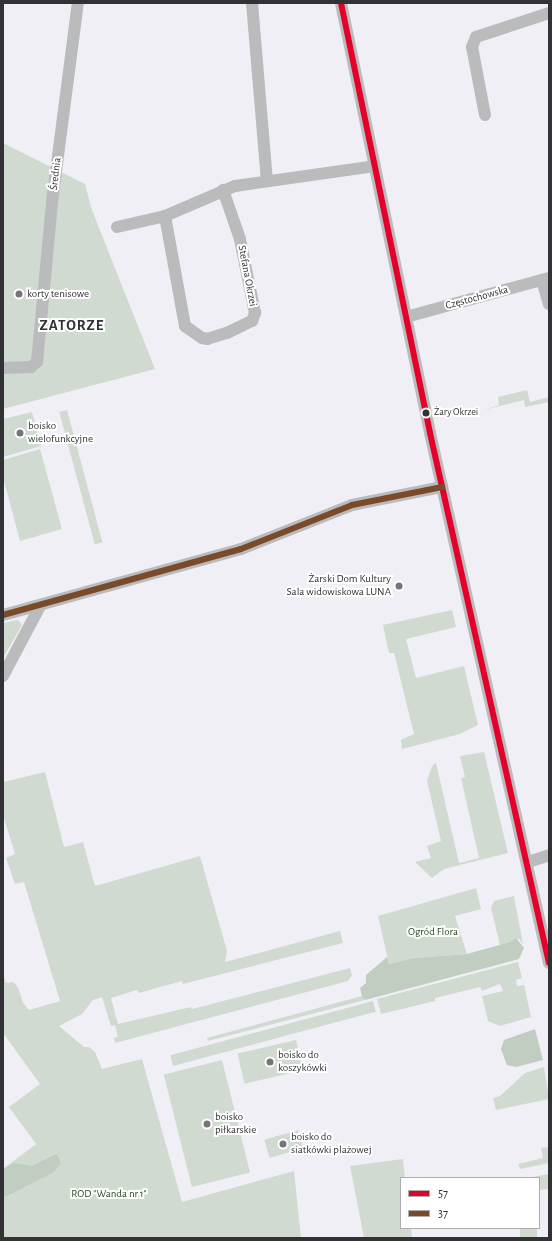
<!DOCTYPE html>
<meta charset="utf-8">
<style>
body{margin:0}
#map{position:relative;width:552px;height:1241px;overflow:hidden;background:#f0eff5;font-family:"Alegreya Sans",sans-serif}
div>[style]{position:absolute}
.green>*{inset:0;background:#d1dad1;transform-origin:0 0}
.forest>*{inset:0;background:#c0cdc0}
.minor>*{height:12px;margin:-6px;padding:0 6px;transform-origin:6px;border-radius:6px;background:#babbbc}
.bus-1>*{height:6px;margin:-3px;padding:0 3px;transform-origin:3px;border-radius:3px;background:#e4002b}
.bus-2>*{height:6px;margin:-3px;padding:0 3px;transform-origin:3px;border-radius:3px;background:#7a4b2a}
.dots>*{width:11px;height:11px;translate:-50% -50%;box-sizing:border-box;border:2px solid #fff;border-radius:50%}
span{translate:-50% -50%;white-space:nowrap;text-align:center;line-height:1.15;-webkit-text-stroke:4px #fff;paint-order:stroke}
.bus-label{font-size:10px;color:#323236}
.left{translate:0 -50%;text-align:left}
.street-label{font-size:11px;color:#323236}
.poi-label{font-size:11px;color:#323236}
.right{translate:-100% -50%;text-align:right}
.park-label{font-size:11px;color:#284a20}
.district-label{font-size:15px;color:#323236;font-weight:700;letter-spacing:1px}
.frame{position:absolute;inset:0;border:4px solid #323236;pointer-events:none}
.legend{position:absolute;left:400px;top:1177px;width:140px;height:52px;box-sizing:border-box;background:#fff;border:1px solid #adadaf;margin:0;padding:5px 7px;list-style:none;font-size:12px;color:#323236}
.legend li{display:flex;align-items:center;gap:8px;height:20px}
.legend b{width:20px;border:1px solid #adadaf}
</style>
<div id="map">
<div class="green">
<div style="clip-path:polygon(3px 143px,85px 184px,92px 210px,155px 369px,3px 409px)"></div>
<div style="clip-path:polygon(527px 390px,530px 402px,549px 397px,549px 402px,525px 407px,524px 400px,483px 410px,499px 405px,498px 397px)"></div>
<div style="left:67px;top:410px;width:137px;height:8px;rotate:75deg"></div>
<div style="clip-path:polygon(32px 412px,41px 446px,3px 457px,3px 419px)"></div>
<div style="clip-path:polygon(40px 449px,62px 529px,20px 541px,3px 477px,3px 460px)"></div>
<div style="clip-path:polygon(452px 610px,456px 627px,406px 639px,416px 678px,464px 666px,478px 725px,460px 734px,402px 749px,401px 740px,414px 734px,394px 653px,389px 653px,383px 625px)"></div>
<div style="clip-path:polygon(18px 620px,22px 625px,3px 658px,3px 623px)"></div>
<div style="clip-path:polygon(484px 752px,508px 853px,444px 869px,432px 878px,415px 862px,431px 858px,427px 846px,441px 841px,427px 781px,432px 766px,436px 763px,459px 863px,479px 858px,461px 778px,465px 777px,460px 756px)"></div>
<div style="clip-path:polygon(45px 772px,64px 847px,83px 842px,95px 886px,200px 856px,227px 951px,225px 962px,340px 931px,343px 943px,183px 984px,182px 981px,139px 993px,137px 990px,111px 998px,118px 1024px,191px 1007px,192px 1009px,350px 968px,352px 975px,348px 981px,115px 1043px,114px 1038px,118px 1037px,115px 1025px,111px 1026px,102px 997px,93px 1000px,82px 1014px,59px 1026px,84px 1047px,89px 1047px,95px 1052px,102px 1069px,142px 1059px,182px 1202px,294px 1171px,301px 1238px,3px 1238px,3px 1169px,36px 1144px,9px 1107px,40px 1084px,3px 1033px,3px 974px,6px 983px,13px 982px,18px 987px,23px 1003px,29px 1010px,60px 1001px,24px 882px,15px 884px,6px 858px,15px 854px,3px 815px,3px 782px)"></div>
<div style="clip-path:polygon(476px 888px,481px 909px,455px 916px,467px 954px,414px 958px,389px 964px,378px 916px)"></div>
<div style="clip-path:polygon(514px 896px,523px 944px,519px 939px,500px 945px,491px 908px,494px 901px)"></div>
<div style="clip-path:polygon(518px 962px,522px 978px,516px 980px,517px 986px,524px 985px,531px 1017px,500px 1026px,488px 1021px,482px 996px,503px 991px,500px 984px,482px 991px,480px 987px,435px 998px,435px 1001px,381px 1014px,380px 1010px,377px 999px)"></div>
<div style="clip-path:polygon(362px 996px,365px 1000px,208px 1041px,207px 1038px)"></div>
<div style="left:373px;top:1001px;width:11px;height:210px;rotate:75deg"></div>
<div style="left:296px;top:1040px;width:31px;height:60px;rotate:77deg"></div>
<div style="left:222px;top:1060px;width:116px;height:60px;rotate:76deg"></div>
<div style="clip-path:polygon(544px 1067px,549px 1099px,496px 1110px,493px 1098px,500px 1096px,525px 1073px)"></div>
<div style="left:298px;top:1130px;width:19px;height:35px;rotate:74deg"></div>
<div style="clip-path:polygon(549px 1147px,549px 1163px,520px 1169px,518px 1164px,543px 1158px,541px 1148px)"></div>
<div style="clip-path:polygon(403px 1159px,405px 1178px,401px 1178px,401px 1228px,411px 1228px,412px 1238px,364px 1238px,350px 1166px)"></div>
<div style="clip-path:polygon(549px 1174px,549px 1189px,539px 1190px,539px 1178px,527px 1178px)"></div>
<div style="left:520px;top:1228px;width:17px;height:10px"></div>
</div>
<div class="forest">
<div style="clip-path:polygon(516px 938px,524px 948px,519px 959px,365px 1000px,362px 996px,360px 988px,366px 983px,366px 975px,387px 957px,389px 964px,414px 958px,467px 954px,510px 942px)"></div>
<div style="clip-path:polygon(535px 1029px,543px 1060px,516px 1067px,507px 1065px,501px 1049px,504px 1040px)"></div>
<div style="clip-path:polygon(57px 1154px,61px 1163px,54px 1172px,3px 1198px,3px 1169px,14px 1163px,31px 1166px)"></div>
</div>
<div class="minor">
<div style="left:252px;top:3px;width:178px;rotate:85.2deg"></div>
<div style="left:341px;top:3px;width:439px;rotate:78.3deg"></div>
<div style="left:430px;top:433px;width:543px;rotate:77.35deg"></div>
<div style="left:485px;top:115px;width:69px;rotate:-100.8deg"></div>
<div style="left:472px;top:47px;width:11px;rotate:-68deg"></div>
<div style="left:476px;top:37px;width:77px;rotate:-18.2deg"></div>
<div style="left:165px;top:216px;width:112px;rotate:79.7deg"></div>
<div style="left:185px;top:326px;width:21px;rotate:35deg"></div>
<div style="left:202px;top:338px;width:5px;rotate:11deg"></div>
<div style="left:207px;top:339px;width:21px;rotate:-17deg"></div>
<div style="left:227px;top:333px;width:28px;rotate:-26deg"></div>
<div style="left:252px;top:321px;width:9px;rotate:-69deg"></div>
<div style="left:255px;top:313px;width:76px;rotate:-101.5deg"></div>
<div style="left:240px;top:239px;width:52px;rotate:-109.1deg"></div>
<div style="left:117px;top:227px;width:49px;rotate:-12.9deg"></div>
<div style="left:165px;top:216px;width:76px;rotate:-23.2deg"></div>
<div style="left:235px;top:186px;width:141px;rotate:-8.1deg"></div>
<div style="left:542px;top:280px;width:25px;rotate:74deg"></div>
<div style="left:406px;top:317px;width:148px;rotate:-15.3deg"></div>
<div style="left:3px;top:368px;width:28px;rotate:-2deg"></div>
<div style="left:31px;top:367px;width:8px;rotate:-40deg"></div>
<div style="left:37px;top:362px;width:161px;rotate:-84.6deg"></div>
<div style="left:52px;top:202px;width:201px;rotate:-82.6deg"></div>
<div style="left:3px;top:615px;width:247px;rotate:-15.5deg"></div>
<div style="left:241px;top:549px;width:119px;rotate:-21.6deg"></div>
<div style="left:352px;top:505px;width:92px;rotate:-11.3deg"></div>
<div style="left:3px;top:676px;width:79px;rotate:-62.1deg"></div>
<div style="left:528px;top:862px;width:22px;rotate:-18deg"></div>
</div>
<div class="bus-1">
<div style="left:341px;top:3px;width:439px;rotate:78.3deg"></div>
<div style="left:430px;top:433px;width:543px;rotate:77.35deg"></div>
</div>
<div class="bus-2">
<div style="left:3px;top:615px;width:247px;rotate:-15.5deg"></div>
<div style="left:241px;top:549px;width:119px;rotate:-21.6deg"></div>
<div style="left:352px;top:505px;width:92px;rotate:-11.3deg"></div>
</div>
<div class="dots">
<div style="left:19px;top:294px;background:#747479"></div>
<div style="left:426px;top:413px;background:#323236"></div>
<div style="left:20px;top:433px;background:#747479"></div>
<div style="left:399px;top:586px;background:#747479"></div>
<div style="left:270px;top:1062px;background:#747479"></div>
<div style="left:207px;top:1124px;background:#747479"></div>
<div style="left:283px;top:1144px;background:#747479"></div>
</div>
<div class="bus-label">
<span class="left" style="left:434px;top:413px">Żary Okrzei</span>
</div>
<div class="street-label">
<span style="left:56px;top:174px;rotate:-83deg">Średnia</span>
<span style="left:247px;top:276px;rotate:79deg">Stefana Okrzei</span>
<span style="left:477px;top:298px;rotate:-15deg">Częstochowska</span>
</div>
<div class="poi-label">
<span class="left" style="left:27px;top:294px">korty tenisowe</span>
<span class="left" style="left:28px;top:433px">boisko<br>wielofunkcyjne</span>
<span class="right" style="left:391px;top:586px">Żarski Dom Kultury<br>Sala widowiskowa LUNA</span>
<span class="left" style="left:278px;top:1062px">boisko do<br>koszykówki</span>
<span class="left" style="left:215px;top:1124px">boisko<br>piłkarskie</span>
<span class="left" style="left:291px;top:1144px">boisko do<br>siatkówki plażowej</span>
</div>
<div class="park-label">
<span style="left:433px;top:932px">Ogród Flora</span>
<span style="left:109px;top:1194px">ROD "Wanda nr 1"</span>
</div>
<div class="district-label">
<span style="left:72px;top:326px">ZATORZE</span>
</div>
<div class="frame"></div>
<ul class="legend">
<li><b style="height:5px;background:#e4002b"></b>57</li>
<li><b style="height:5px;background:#7a4b2a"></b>37</li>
</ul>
</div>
